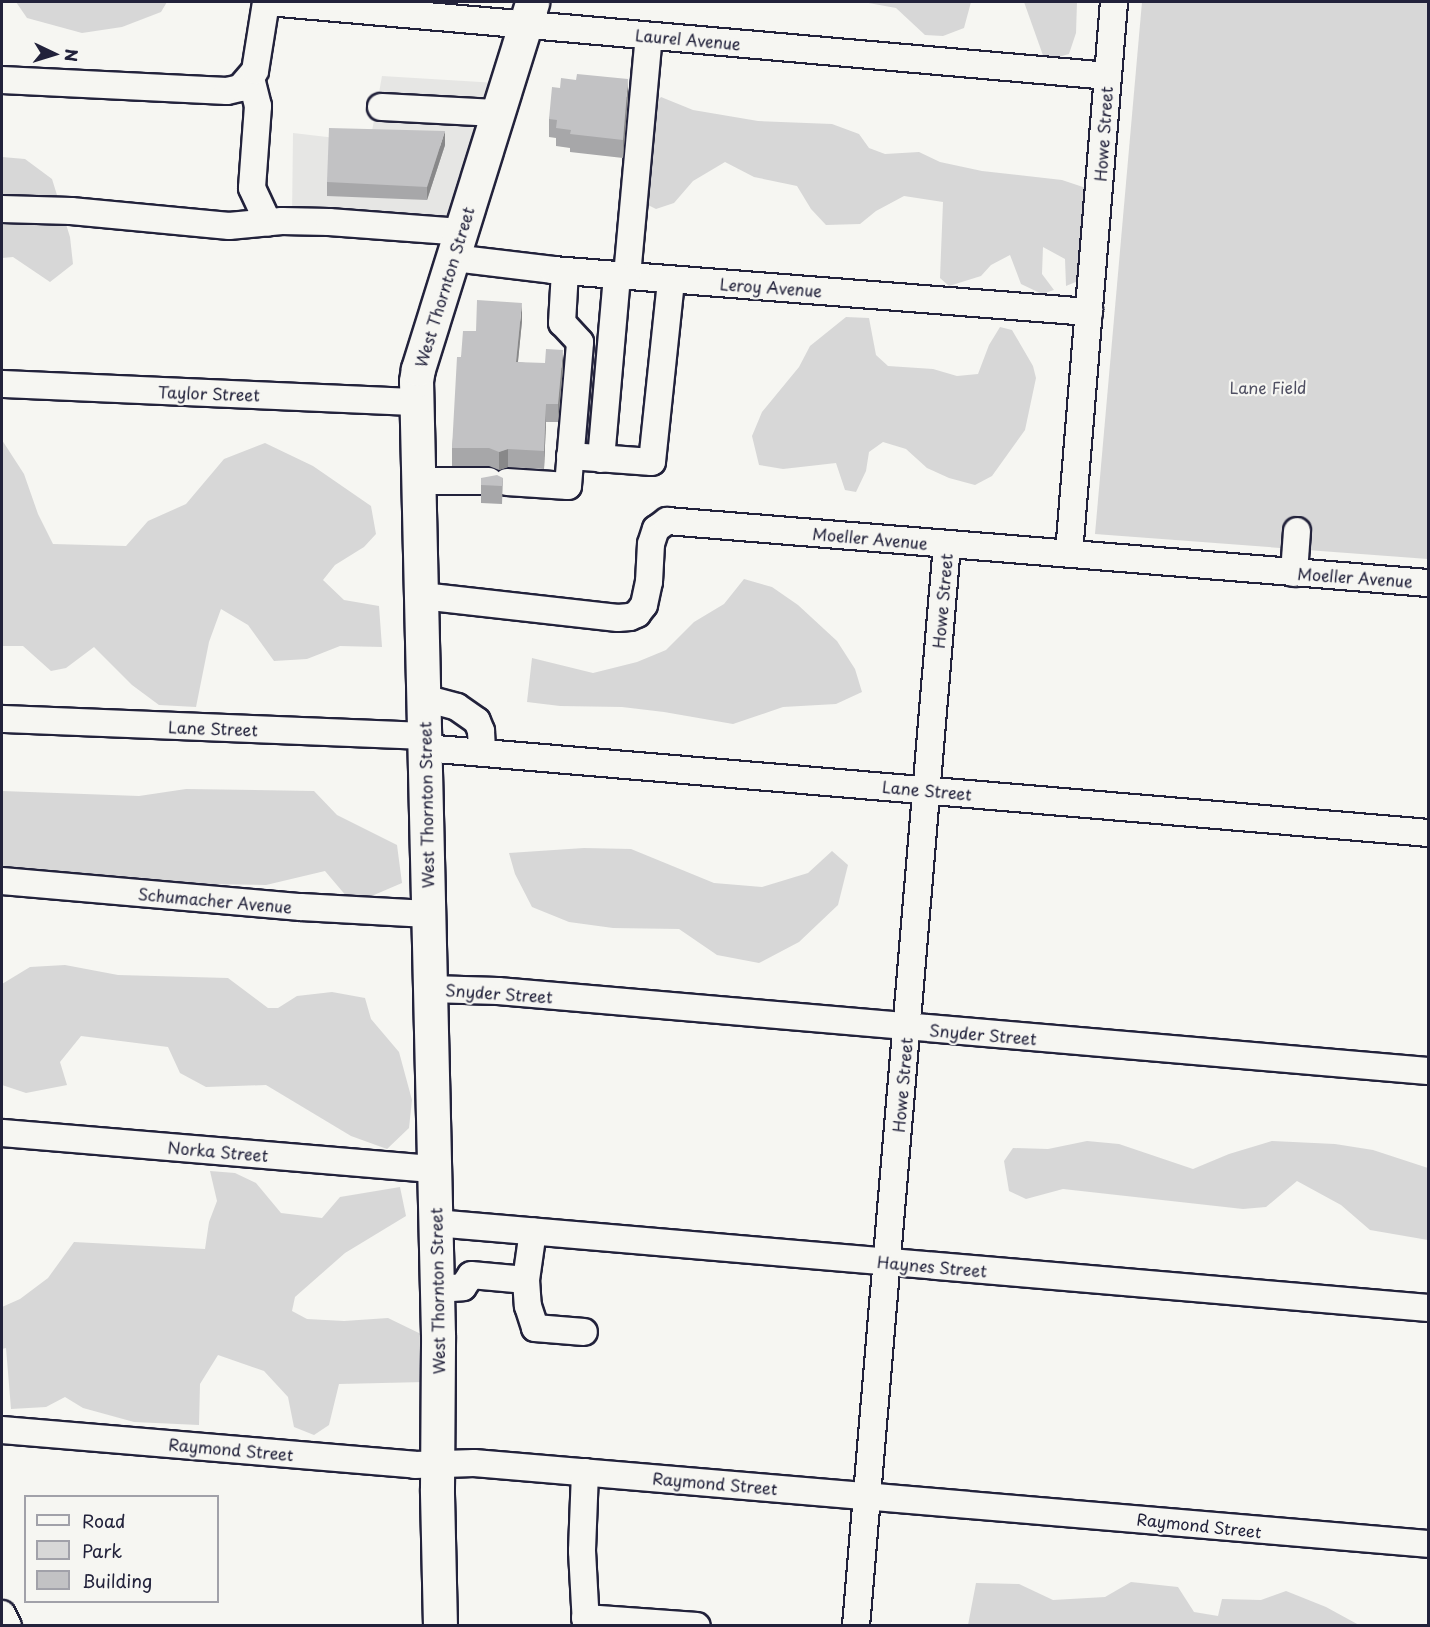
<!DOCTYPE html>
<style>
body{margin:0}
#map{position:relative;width:1430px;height:1627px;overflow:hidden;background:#f6f6f2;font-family:"Playpen Sans",sans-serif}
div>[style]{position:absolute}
.built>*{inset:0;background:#e6e6e4}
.green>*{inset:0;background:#d7d7d7}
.roads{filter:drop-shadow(2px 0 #22223b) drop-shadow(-2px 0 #22223b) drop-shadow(0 2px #22223b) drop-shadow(0 -2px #22223b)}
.minor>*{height:26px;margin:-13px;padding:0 13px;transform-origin:13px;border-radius:13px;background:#f6f6f2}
.major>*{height:33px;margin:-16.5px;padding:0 16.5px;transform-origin:16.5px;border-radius:16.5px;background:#f6f6f2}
.wall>*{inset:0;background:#a7a7a9}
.shaded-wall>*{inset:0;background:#888889}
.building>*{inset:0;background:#c2c2c4}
span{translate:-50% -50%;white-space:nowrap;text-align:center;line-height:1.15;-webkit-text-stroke:4.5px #f6f6f2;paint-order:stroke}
.street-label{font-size:16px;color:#22223b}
.park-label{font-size:16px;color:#4f4f62}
.frame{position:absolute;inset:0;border:3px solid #22223b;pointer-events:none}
.legend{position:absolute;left:24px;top:1495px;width:195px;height:108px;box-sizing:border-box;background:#f6f6f2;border:2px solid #a1a1a9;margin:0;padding:8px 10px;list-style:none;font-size:18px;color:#22223b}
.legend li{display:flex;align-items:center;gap:12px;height:30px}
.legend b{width:30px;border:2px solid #a1a1a9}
.north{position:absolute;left:24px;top:24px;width:60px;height:60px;-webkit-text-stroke:4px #f6f6f2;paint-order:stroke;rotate:94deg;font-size:16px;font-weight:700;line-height:24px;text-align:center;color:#22223b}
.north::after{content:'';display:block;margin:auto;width:21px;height:27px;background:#22223b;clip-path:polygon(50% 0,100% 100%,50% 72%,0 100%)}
</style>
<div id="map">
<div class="built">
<div style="clip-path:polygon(382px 76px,497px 83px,457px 228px,292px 217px,293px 133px,370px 142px)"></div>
</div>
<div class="green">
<div style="clip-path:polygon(16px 2px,167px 2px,161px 12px,122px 27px,82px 33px,27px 18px)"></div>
<div style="clip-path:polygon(863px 2px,971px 2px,964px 28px,943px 36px,925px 35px,896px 8px)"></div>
<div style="clip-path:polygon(1024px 2px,1077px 2px,1076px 33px,1069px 54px,1045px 61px)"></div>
<div style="clip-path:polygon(1142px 2px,1428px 2px,1428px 559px,1095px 534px)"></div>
<div style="clip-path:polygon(661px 97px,693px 110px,758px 121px,832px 124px,859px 134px,869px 148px,885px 154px,919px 152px,940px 162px,982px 171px,1062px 180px,1086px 188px,1078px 281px,1066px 286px,1065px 259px,1043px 247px,1042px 274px,1054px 290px,1042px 294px,1021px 284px,1010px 255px,991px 265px,981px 276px,949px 286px,940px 278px,943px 202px,904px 196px,876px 211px,860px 224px,826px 225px,811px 209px,797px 186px,754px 177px,725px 162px,693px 181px,674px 203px,656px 209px,646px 204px,649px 110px)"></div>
<div style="clip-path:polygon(2px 157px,25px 159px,52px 179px,70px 237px,73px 264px,50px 282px,13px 257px,2px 258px)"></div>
<div style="clip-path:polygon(846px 317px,869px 318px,876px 355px,888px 366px,933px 369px,957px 376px,978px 374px,989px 345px,1000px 327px,1012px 330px,1033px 366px,1036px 378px,1025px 430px,992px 476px,975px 485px,949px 478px,927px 468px,906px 449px,883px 442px,869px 452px,866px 471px,856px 492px,845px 490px,836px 463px,783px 469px,759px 465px,752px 436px,762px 412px,799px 367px,810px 346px)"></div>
<div style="clip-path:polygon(2px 440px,24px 474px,38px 514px,53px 544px,126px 546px,148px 521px,186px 504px,224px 459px,265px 443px,313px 466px,371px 506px,376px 534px,364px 547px,335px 565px,323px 580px,344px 600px,379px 606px,382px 647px,340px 646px,307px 659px,274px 661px,248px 625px,221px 609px,209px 642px,196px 707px,159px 705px,132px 685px,94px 647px,66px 668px,51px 671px,23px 646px,2px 646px)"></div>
<div style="clip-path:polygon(744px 579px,772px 587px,798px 605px,837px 641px,855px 669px,862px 692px,836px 704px,783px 707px,733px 724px,664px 712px,622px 707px,560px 706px,527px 702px,532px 658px,593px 673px,637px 662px,666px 650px,694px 622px,724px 604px)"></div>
<div style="clip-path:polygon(186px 789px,314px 791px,337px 815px,397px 845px,402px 883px,353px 904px,325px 871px,266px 885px,123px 883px,2px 872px,2px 791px,139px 796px)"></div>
<div style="clip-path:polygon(584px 848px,631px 849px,714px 883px,762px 887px,808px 873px,832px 851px,848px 865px,838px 905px,799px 942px,759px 963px,717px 955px,679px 929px,613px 928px,569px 922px,532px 907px,515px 874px,509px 853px)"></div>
<div style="clip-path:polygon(65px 965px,118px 975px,228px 978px,268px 1008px,278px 1008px,297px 996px,332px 992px,365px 998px,371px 1019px,399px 1052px,412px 1100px,409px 1128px,387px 1149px,351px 1136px,266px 1085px,206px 1087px,180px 1073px,168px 1047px,81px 1036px,60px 1062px,67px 1085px,26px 1093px,2px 1085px,2px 984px,30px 967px)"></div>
<div style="clip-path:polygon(1087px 1141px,1119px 1144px,1193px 1169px,1229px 1154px,1272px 1141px,1335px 1144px,1373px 1150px,1428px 1168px,1428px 1240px,1370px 1230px,1341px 1205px,1297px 1181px,1266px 1207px,1243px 1209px,1063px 1189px,1026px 1199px,1009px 1191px,1004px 1161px,1013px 1148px,1048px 1149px)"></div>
<div style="clip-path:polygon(210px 1171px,235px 1173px,256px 1183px,281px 1213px,322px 1218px,340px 1197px,400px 1187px,406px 1216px,345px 1253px,295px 1297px,292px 1311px,307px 1319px,344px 1321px,388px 1318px,423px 1335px,425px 1382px,339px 1384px,329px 1425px,314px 1435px,294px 1427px,288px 1397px,264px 1371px,218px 1355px,200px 1384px,199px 1425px,134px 1422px,83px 1408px,65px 1397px,46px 1407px,11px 1409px,6px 1348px,2px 1349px,2px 1307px,20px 1299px,48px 1278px,74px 1242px,205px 1249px,209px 1222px,217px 1201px)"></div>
<div style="clip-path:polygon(1131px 1582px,1178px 1587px,1194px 1612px,1218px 1616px,1222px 1599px,1261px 1600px,1286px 1591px,1326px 1607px,1359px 1625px,968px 1625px,976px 1583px,1019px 1584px,1053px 1600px,1105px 1597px)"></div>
</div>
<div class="roads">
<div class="minor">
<div style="left:268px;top:2px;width:843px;rotate:5.03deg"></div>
<div style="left:251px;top:78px;width:29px;rotate:76deg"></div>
<div style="left:258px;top:106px;width:82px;rotate:94.2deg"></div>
<div style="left:252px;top:188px;width:38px;rotate:65deg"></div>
<div style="left:2px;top:80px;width:225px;rotate:2.8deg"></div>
<div style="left:227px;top:91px;width:13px;rotate:-13deg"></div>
<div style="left:240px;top:88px;width:23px;rotate:-49deg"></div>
<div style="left:255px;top:71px;width:70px;rotate:-80.9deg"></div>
<div style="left:381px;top:107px;width:116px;rotate:3deg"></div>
<div style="left:2px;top:209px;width:69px;rotate:1.7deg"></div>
<div style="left:71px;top:211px;width:159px;rotate:5.4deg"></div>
<div style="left:229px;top:226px;width:53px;rotate:-5.4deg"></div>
<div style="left:282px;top:221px;width:47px;rotate:1.2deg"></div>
<div style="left:329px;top:222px;width:132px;rotate:4.3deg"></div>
<div style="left:453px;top:258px;width:101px;rotate:6.8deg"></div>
<div style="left:553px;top:270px;width:538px;rotate:4.48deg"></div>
<div style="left:627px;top:276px;width:241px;rotate:-84.8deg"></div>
<div style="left:2px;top:384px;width:415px;rotate:2.5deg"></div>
<div style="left:570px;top:456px;width:82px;rotate:4.2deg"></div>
<div style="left:652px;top:462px;width:183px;rotate:-84deg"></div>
<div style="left:601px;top:459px;width:185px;rotate:-85deg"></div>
<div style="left:418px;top:481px;width:71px"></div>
<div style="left:507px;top:482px;width:61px;rotate:3.8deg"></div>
<div style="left:568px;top:486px;width:144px;rotate:-85.2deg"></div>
<div style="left:580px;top:342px;width:26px;rotate:-133deg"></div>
<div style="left:562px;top:323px;width:52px;rotate:-86.7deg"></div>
<div style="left:1069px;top:553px;width:553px;rotate:-85.33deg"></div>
<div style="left:1294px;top:573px;width:42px;rotate:-85.9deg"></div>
<div style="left:422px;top:596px;width:197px;rotate:6.4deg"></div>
<div style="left:618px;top:618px;width:12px;rotate:-5deg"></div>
<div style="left:630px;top:617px;width:8px;rotate:-23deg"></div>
<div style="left:637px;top:614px;width:11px;rotate:-52deg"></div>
<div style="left:644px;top:605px;width:24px;rotate:-78deg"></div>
<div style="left:649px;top:582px;width:38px;rotate:-87deg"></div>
<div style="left:651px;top:544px;width:16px;rotate:-72deg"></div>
<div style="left:656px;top:529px;width:14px;rotate:-36deg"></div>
<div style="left:667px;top:521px;width:764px;rotate:4.66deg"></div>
<div style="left:424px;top:698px;width:34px;rotate:15deg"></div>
<div style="left:457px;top:707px;width:24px;rotate:35deg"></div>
<div style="left:477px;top:721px;width:11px;rotate:68deg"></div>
<div style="left:481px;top:731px;width:22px;rotate:87deg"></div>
<div style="left:2px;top:719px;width:423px;rotate:2.3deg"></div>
<div style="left:425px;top:748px;width:1007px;rotate:4.84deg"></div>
<div style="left:2px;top:881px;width:300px;rotate:5deg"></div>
<div style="left:301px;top:907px;width:127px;rotate:3.2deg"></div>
<div style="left:430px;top:989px;width:68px;rotate:1.7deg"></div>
<div style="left:498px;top:991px;width:933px;rotate:4.92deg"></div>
<div style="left:2px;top:1133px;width:433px;rotate:4.8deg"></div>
<div style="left:435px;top:1223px;width:997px;rotate:4.89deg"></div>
<div style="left:526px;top:1280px;width:49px;rotate:-81.9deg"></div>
<div style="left:437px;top:1289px;width:26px;rotate:-4deg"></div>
<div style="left:463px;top:1287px;width:14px;rotate:-56deg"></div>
<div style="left:471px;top:1275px;width:55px;rotate:5.2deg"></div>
<div style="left:526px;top:1280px;width:26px;rotate:86deg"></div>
<div style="left:528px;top:1306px;width:23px;rotate:72deg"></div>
<div style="left:535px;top:1328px;width:49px;rotate:4.7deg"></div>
<div style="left:2px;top:1430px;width:414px;rotate:4.8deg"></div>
<div style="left:415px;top:1465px;width:59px;rotate:-1.9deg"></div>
<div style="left:474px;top:1463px;width:957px;rotate:4.85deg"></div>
<div style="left:585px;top:1472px;width:79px;rotate:92.2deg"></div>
<div style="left:582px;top:1551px;width:75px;rotate:86.9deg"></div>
<div style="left:2px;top:1614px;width:13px;rotate:63deg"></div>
<div style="left:585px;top:1618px;width:112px;rotate:4.1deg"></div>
<div style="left:856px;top:1626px;width:1086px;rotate:-85.19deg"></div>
</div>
<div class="major">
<div style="left:440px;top:1626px;width:137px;rotate:-91.3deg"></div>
<div style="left:437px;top:1489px;width:154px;rotate:-89.6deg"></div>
<div style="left:438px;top:1335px;width:954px;rotate:-91.32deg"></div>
<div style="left:416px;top:381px;width:12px;rotate:-81deg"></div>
<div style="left:418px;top:369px;width:384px;rotate:-72.7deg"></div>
</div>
</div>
<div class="wall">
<div style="clip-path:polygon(560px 88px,628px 97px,623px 158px,570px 152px,570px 148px,556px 146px,556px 138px,549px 137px,549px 119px)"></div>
<div style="clip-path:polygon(445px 145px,427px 200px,327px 196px,327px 182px)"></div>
<div style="clip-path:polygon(522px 321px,518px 362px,563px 368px,558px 422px,546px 422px,544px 469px,508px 467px,499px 470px,489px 466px,452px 466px,452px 448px,461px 357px,476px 331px)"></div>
<div style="clip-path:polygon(503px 478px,502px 504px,481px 503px,481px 485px)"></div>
</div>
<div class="shaded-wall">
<div style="clip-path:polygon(628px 79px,628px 97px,623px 158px,623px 140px)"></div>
<div style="clip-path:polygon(445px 131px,445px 145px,427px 200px,427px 187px)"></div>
<div style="clip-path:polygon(522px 303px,522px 321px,516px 380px,516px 362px)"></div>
<div style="clip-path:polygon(563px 350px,563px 368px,558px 422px,558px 404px)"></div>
<div style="clip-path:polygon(546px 404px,546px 422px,544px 469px,544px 451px)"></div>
<div style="clip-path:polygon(508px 449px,508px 467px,499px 470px,499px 452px)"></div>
</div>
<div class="building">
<div style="clip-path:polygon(577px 74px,628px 79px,623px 140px,570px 134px,571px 130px,556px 128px,557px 120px,549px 119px,552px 87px,560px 88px,561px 78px,576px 80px)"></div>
<div style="clip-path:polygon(329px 128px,445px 131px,427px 187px,327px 182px)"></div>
<div style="clip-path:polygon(477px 300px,522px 303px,516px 362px,545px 363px,546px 349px,563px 350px,558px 404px,546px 404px,544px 451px,508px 449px,499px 452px,489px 448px,452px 448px,457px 357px,461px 357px,463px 331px,476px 331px)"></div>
<div style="clip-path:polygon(497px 475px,503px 478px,502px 486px,481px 485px,481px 478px)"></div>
</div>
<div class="street-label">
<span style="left:688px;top:39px;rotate:5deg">Laurel Avenue</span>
<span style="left:1103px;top:134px;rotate:-86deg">Howe Street</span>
<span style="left:444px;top:287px;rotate:-73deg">West Thornton Street</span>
<span style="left:771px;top:287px;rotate:4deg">Leroy Avenue</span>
<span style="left:209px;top:393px;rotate:2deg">Taylor Street</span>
<span style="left:870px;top:538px;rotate:5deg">Moeller Avenue</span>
<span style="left:1355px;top:577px;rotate:4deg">Moeller Avenue</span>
<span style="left:942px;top:601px;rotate:-85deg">Howe Street</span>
<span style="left:213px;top:728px;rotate:2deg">Lane Street</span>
<span style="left:927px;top:790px;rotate:5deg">Lane Street</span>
<span style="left:426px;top:805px;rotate:-91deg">West Thornton Street</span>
<span style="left:215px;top:900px;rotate:5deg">Schumacher Avenue</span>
<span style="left:499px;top:993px;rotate:4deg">Snyder Street</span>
<span style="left:983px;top:1034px;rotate:5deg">Snyder Street</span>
<span style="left:902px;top:1085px;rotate:-85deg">Howe Street</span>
<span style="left:218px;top:1151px;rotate:5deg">Norka Street</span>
<span style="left:932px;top:1266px;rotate:5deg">Haynes Street</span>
<span style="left:437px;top:1291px;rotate:-91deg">West Thornton Street</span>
<span style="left:231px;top:1449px;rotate:5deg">Raymond Street</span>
<span style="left:715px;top:1483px;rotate:5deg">Raymond Street</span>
<span style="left:1199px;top:1525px;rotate:6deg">Raymond Street</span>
</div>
<div class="park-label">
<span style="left:1268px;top:387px">Lane Field</span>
</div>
<div class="frame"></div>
<ul class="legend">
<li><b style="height:8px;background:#f6f6f2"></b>Road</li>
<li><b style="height:16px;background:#d7d7d7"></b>Park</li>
<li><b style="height:16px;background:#c2c2c4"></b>Building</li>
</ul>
<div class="north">N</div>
</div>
